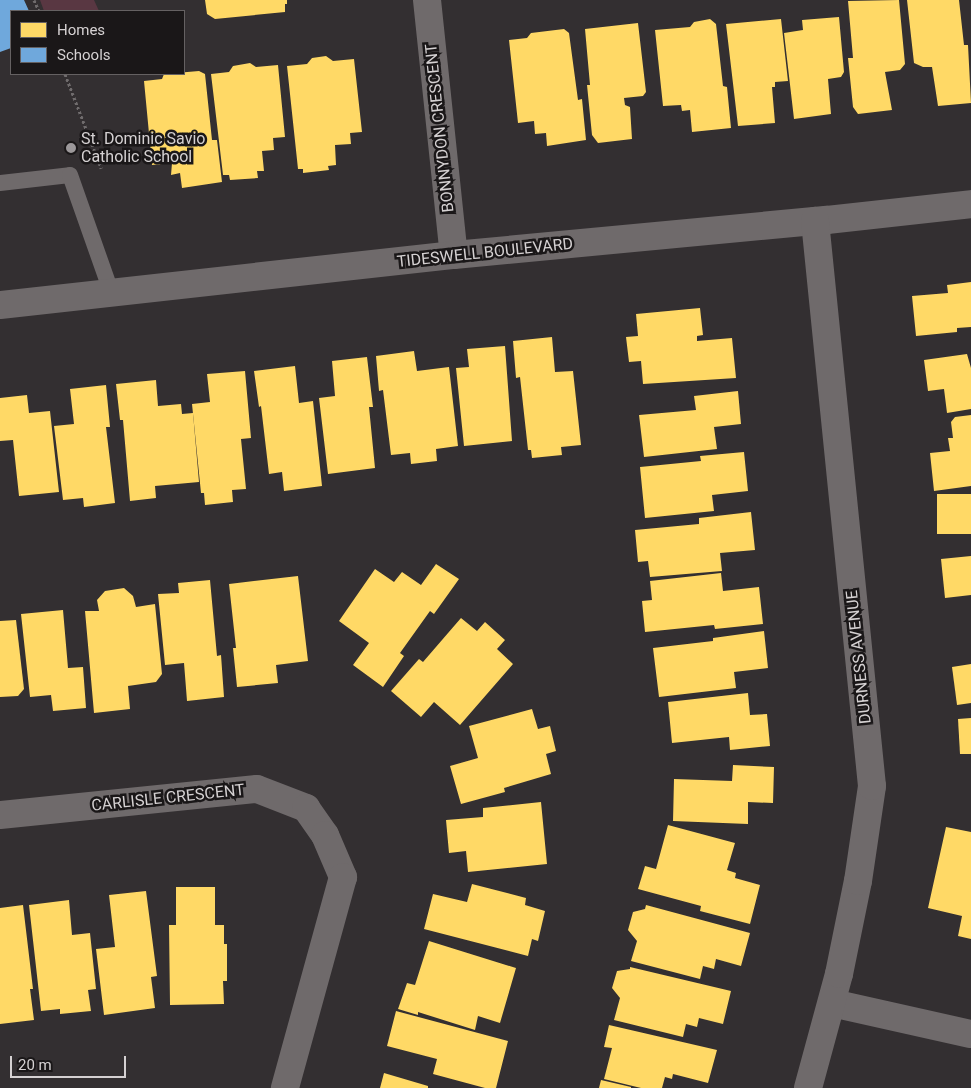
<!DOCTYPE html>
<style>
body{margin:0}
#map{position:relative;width:971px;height:1088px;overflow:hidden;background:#332f31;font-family:Roboto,sans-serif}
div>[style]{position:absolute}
.green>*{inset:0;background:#593742}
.homes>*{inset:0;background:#ffd966;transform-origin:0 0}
.schools>*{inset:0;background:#6fa8dc}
.path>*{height:3px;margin-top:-1.5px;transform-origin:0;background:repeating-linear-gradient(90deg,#706c6d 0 2.5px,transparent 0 5px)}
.service>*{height:16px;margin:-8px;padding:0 8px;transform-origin:8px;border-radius:8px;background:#6f6a6b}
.minor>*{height:28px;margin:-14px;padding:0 14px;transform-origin:14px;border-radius:14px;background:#6f6a6b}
.dots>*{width:14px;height:14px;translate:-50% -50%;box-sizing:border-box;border:2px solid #1a1718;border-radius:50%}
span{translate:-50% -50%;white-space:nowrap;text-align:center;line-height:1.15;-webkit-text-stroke:5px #1a1718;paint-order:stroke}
.street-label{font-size:16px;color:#d5d1d2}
.poi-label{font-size:16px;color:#d5d1d2}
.left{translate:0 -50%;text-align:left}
.legend{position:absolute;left:10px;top:10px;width:175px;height:65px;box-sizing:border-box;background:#1a1718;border:1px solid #656162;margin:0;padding:6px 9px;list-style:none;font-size:15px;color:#d5d1d2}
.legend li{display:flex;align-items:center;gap:10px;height:25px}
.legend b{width:25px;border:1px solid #656162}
.scale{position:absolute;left:10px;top:1056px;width:116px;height:22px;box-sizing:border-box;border:2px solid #d5d1d2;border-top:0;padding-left:6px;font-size:15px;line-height:18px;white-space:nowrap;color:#d5d1d2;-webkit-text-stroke:4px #1a1718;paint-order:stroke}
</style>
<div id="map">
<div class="green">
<div style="clip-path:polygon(40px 0,94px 0,99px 11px,44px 11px)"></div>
</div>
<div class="homes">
<div style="clip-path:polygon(205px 0,287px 0,287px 4px,285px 4px,285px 12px,215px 19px,207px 14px)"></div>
<div style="clip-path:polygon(899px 0,905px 64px,900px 70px,885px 72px,892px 110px,858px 114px,853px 107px,848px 58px,853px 58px,848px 1px)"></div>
<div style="clip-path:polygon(907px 0,959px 0,964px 45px,968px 45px,971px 103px,938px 106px,932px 67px,923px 67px,914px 63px)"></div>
<div style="clip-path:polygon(839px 17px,844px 72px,841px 77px,828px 79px,831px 114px,794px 119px,784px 33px,803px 30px,802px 20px)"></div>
<div style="clip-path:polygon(710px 19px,716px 24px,723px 86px,727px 87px,731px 128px,692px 132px,690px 110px,682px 111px,681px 105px,663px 106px,655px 30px,690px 27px,694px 22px)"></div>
<div style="clip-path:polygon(781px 19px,788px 81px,775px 82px,775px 87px,772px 87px,775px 123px,738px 126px,726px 24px)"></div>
<div style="clip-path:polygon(638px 23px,646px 92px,643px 96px,624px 98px,625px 105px,630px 107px,632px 139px,598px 143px,592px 135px,587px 85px,590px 85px,585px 29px)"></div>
<div style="clip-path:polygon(564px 29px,569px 33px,578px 100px,582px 99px,586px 140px,547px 146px,546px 133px,535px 134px,534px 121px,518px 123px,509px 40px,527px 38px,531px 33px)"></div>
<div style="clip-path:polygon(326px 56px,333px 61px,354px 59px,362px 132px,350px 133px,351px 144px,335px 145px,336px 165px,328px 166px,329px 170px,303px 173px,303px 169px,298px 169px,287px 66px,307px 64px,312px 58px)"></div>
<div style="clip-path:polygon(250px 63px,256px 67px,278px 65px,285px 137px,273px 138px,274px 150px,262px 151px,264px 171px,257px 171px,258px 178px,230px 180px,229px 175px,223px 175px,211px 74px,229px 72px,233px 66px)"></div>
<div style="clip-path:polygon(199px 71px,205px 74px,212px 140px,217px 140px,222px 182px,182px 188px,180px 173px,171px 175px,172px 163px,152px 165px,144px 81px,162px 79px,164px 74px)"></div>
<div style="clip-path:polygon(971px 282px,971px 327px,957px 328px,957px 332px,916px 336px,912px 296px,948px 293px,947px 285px)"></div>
<div style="clip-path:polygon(700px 308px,703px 335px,697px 336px,697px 341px,732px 338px,736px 378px,643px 384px,641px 361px,629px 362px,626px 337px,638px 336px,636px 314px)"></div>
<div style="clip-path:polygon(552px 337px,555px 372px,573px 371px,581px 445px,561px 447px,562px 455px,532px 458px,531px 450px,528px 450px,520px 377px,516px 378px,513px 341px)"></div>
<div style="clip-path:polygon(505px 346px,512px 441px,464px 446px,456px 368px,469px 367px,467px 349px)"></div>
<div style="clip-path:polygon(414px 351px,417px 371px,449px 367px,458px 446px,436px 449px,437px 461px,411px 464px,410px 453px,391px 455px,383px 390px,379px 391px,376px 356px)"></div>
<div style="clip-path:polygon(967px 354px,971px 368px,971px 409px,947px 413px,944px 389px,928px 391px,924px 360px)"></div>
<div style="clip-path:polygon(367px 357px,373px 407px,369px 407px,375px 468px,328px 474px,319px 398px,335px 396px,332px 361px)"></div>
<div style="clip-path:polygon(295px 366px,299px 403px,313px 401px,322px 486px,284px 491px,282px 472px,269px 474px,261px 406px,259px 407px,254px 371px)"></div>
<div style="clip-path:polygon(245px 371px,251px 438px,241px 439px,246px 489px,232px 490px,233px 502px,205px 505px,204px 493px,201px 493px,192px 404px,210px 402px,207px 374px)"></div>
<div style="clip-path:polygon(156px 380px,158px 406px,181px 404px,182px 414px,193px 413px,199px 482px,155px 486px,156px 498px,130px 501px,123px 420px,120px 420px,116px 384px)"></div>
<div style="clip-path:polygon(106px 385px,110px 427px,106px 427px,115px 503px,84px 507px,83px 498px,63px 500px,54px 426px,74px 424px,70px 389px)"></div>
<div style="clip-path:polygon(738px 391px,741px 424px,714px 427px,717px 449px,644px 457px,639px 415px,696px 410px,694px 396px)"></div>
<div style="clip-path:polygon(27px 395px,29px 413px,50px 411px,59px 492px,19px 496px,13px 440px,0 441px,0 398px)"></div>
<div style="clip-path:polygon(971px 415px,971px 486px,934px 491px,930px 453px,950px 451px,948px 438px,953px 438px,951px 422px,955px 417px)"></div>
<div style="clip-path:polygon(744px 452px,748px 491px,712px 495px,714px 511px,645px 518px,640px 467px,701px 461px,700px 456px)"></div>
<div style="left:971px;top:494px;width:40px;height:34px;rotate:90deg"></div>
<div style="clip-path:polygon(751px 512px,755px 550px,720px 553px,722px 571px,650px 577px,648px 561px,638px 562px,635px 530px,699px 524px,699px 518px)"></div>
<div style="clip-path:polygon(971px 556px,971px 595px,945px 598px,941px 559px)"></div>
<div style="clip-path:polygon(436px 564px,459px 579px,434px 614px,430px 611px,400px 653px,404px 656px,383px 687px,353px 665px,369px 643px,339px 621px,375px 569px,394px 582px,402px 572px,421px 585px)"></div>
<div style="clip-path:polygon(721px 573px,723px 591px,759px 587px,763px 624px,715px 629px,714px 625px,645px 632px,642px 601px,652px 600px,650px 581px)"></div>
<div style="clip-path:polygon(298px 576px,308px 661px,276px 665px,278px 683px,237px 687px,233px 648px,236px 648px,229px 584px)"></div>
<div style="clip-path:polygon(210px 580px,217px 656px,221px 655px,224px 697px,187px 701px,184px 663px,165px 665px,158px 594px,179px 593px,178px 583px)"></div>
<div style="clip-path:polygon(124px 588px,133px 596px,136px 607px,155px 604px,162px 674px,156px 682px,128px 686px,130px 709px,94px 713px,85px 611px,99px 611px,97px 600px,105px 591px)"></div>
<div style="clip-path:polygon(63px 610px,68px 668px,83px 667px,86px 708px,53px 711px,51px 695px,30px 697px,21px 614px)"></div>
<div style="clip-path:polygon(461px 618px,477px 631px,485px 622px,505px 640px,497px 649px,513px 664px,460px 725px,434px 702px,421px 717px,391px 691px,419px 659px,423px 662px)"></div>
<div style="clip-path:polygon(16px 620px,24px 689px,18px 696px,0 697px,0 621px)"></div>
<div style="clip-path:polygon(764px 631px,768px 668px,734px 672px,736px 688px,659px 697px,653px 648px,713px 641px,713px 638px)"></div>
<div style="clip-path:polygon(971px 664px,971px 703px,957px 705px,952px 667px)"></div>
<div style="clip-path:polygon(748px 693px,750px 715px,767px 714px,770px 746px,730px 750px,729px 737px,672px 743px,668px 702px)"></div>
<div style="clip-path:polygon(532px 709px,538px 729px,550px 726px,556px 751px,546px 754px,551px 774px,504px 788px,505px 792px,461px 804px,450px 766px,478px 758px,469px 726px)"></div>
<div style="clip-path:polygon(971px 718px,971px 754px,960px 754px,958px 719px)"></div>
<div style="clip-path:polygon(733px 765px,774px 767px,773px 803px,748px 802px,748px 824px,673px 821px,674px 779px,732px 781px)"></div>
<div style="clip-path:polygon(541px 802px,547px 864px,468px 872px,466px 851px,449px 853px,446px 820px,483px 817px,483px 808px)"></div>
<div style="clip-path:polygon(668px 825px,735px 843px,727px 870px,736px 873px,735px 878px,760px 885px,750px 924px,700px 911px,701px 906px,638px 889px,645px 866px,656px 869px)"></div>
<div style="clip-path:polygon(946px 827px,971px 832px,971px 939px,958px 936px,962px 916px,928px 908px)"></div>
<div style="clip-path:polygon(472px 884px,526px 898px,525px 905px,545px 911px,538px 941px,532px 939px,528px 956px,424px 929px,433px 894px,467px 902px)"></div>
<div style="clip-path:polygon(176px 887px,215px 887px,215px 925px,224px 925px,224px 944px,227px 944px,227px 981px,223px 981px,224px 1004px,170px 1005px,169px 925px,176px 925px)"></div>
<div style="clip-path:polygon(146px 891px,157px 976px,151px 977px,155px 1008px,104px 1015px,96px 949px,115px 947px,109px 895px)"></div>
<div style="clip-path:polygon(69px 900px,72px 935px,90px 933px,96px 989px,88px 990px,91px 1011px,60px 1014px,60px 1009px,41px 1011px,29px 905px)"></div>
<div style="clip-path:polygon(23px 905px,33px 989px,30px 989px,34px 1020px,0 1024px,0 908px)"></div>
<div style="clip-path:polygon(646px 905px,750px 933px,741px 966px,716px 959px,714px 969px,703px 966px,700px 979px,631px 961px,637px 941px,628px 930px,633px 912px,645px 909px)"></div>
<div style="clip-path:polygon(429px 941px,516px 968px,500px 1023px,478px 1016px,475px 1030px,418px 1012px,418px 1015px,398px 1009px,407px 983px,415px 985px)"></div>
<div style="clip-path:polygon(630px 967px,731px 991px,723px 1024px,699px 1018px,697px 1027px,686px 1024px,683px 1037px,614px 1020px,620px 998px,612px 988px,617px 971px,630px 969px)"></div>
<div style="clip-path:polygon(396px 1011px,508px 1041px,496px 1088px,485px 1088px,433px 1074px,437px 1059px,387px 1046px)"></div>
<div style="clip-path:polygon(609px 1025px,717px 1050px,708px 1083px,673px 1074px,672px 1079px,665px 1077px,662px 1088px,641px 1088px,604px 1079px,612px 1048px,604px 1047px)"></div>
<div style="clip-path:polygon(384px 1073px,428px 1086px,428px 1088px,380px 1088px)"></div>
<div style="clip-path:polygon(601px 1080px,631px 1087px,631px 1088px,599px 1088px)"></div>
</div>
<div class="schools">
<div style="clip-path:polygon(0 0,24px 0,29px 11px,11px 11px,11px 48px,0 52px)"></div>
</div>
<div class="path">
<div style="left:34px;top:0;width:12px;rotate:66deg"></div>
<div style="left:65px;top:74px;width:101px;rotate:69deg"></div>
</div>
<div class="service">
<div style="left:0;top:183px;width:70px;rotate:-6.5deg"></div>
<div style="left:70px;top:175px;width:126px;rotate:70.6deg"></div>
</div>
<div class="minor">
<div style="left:427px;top:0;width:256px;rotate:84deg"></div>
<div style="left:0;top:305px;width:457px;rotate:-6.3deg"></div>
<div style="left:454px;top:255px;width:375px;rotate:-5.4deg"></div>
<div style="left:827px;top:220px;width:145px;rotate:-6.3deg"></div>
<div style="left:0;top:815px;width:258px;rotate:-5.8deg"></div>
<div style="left:257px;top:789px;width:53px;rotate:21.2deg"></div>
<div style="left:306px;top:808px;width:33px;rotate:55deg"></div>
<div style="left:325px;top:835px;width:46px;rotate:66.8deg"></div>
<div style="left:343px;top:877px;width:219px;rotate:105.4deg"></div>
<div style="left:832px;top:1003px;width:142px;rotate:12.6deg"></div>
<div style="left:808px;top:1088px;width:118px;rotate:-74.8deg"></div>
<div style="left:839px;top:974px;width:95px;rotate:-78.5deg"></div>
<div style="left:858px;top:881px;width:96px;rotate:-81.6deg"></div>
<div style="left:872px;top:786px;width:568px;rotate:-95.76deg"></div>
</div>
<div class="dots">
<div style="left:71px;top:148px;background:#9c989a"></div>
</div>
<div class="street-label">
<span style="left:440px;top:128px;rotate:-96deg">BONNYDON CRESCENT</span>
<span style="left:485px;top:253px;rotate:-6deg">TIDESWELL BOULEVARD</span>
<span style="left:859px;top:657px;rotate:-96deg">DURNESS AVENUE</span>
<span style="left:168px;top:798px;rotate:-6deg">CARLISLE CRESCENT</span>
</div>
<div class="poi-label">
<span class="left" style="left:81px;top:148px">St. Dominic Savio<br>Catholic School</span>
</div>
<ul class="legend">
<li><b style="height:14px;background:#ffd966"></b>Homes</li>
<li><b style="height:14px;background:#6fa8dc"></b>Schools</li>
</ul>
<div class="scale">20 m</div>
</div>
